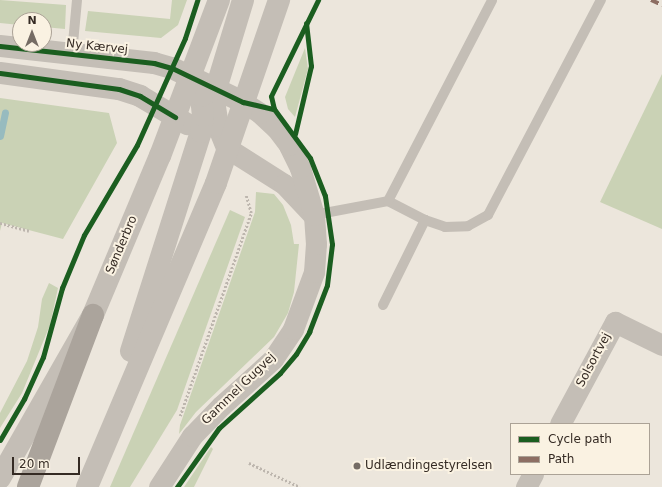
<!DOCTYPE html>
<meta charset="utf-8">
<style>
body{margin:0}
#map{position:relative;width:662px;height:487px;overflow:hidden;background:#ece6dc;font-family:"DejaVu Sans",sans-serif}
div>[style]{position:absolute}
.green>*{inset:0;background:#cad2b5}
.stream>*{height:7px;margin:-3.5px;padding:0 3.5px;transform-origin:3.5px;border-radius:3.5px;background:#97bbbf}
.path>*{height:2.5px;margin-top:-1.25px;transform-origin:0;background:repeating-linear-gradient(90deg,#bdb6ae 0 2px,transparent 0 4px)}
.service>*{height:10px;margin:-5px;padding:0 5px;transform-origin:5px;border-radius:5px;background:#c4beb6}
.minor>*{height:21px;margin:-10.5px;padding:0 10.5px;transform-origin:10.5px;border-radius:10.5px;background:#c4beb6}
.tertiary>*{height:22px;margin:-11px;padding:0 11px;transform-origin:11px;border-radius:11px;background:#c4beb6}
.motorway>*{height:22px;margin:-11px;padding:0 11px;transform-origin:11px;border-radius:11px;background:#aba49c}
.quiet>*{height:4px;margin-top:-2px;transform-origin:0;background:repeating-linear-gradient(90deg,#8d6e63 0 8px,transparent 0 12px)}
.cycleway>*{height:5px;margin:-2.5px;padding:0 2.5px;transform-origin:2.5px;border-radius:2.5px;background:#1b5e20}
.dots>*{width:11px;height:11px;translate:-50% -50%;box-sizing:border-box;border:2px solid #faf2e2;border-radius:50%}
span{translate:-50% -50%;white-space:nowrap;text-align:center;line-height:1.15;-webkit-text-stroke:4px #faf2e2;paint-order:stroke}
.street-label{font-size:12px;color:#352b24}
.poi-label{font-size:12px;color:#352b24}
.left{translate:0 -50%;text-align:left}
.legend{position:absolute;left:510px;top:423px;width:140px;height:52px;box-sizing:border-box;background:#faf2e2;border:1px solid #aba296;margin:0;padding:5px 7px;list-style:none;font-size:12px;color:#352b24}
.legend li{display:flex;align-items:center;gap:8px;height:20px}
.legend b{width:20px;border:1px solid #aba296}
.north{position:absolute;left:12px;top:12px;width:40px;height:40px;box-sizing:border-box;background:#faf2e2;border:1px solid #aba296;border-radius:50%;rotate:0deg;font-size:11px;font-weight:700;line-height:16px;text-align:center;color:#352b24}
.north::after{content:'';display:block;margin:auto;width:14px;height:18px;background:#756c64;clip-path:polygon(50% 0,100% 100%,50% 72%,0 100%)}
.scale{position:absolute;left:12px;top:457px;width:68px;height:18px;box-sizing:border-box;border:2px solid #352b24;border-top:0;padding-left:5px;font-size:12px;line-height:14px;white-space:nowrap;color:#352b24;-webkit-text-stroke:3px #faf2e2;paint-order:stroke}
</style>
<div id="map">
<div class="green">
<div style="clip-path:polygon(0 0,66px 5px,65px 29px,44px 27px,44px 20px,20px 20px,20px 25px,0 23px)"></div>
<div style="clip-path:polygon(172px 0,187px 0,178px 25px,161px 38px,85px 31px,88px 11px,170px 19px)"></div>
<div style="clip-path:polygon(305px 48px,308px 69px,295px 117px,288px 109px,285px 97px)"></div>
<div style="clip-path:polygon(662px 74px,662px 229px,600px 202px)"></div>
<div style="clip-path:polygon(0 98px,109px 113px,117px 143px,63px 239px,2px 223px,0 231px)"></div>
<div style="clip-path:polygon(256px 192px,274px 194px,283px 205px,291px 225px,294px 244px,299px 244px,294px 292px,288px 313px,274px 337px,196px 412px,179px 434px,180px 425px,255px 212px)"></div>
<div style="clip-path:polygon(230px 210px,245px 217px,177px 410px,130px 487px,110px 487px)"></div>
<div style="clip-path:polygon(49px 283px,58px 288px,50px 325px,22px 393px,0 428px,0 413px,27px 361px,38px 327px,42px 299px)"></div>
<div style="clip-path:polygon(211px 447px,213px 449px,194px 487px,184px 487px)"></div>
</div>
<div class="stream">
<div style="left:0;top:136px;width:24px;rotate:-78deg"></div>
</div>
<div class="path">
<div style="left:0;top:223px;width:30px;rotate:15deg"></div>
<div style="left:180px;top:416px;width:215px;rotate:-70.7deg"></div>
<div style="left:251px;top:213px;width:18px;rotate:-106deg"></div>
<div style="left:249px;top:463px;width:56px;rotate:25.2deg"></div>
</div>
<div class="service">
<div style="left:72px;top:54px;width:54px;rotate:-84.7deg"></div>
<div style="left:388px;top:201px;width:42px;rotate:27.2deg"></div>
<div style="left:425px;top:220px;width:21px;rotate:19deg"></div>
<div style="left:445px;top:227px;width:23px;rotate:-2deg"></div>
<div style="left:468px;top:226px;width:23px;rotate:-29deg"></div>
<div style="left:488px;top:215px;width:243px;rotate:-62.3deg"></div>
<div style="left:314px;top:215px;width:75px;rotate:-10.7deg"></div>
<div style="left:388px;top:201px;width:226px;rotate:-62.6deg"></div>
<div style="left:383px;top:305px;width:95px;rotate:-63.7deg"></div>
</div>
<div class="minor">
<div style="left:227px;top:148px;width:67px;rotate:32.3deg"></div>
<div style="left:284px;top:184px;width:42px;rotate:46.9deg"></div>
<div style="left:560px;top:424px;width:116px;rotate:-61.7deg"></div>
<div style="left:615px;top:322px;width:52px;rotate:26.1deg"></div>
<div style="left:159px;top:487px;width:61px;rotate:-57.1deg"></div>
<div style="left:192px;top:436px;width:42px;rotate:-46deg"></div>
<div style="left:221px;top:406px;width:70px;rotate:-42.1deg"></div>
<div style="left:273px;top:359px;width:36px;rotate:-56deg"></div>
<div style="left:293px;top:329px;width:61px;rotate:-69.8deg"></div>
<div style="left:314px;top:272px;width:28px;rotate:-86deg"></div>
<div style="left:316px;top:244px;width:29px;rotate:-94deg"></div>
<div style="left:314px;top:215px;width:49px;rotate:-106.6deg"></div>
<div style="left:300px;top:168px;width:25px;rotate:-116deg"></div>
<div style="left:289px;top:145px;width:21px;rotate:-127deg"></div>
<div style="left:276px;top:128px;width:22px;rotate:-137deg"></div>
<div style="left:260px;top:113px;width:20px;rotate:-147deg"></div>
<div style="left:526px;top:487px;width:15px;rotate:-62deg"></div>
</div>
<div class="tertiary">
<div style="left:0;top:46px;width:155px;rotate:6.3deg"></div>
<div style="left:154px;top:63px;width:19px;rotate:16deg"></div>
<div style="left:172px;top:68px;width:79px;rotate:25.6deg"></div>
<div style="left:0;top:73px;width:120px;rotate:7.7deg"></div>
<div style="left:119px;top:89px;width:22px;rotate:18deg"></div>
<div style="left:140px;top:96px;width:55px;rotate:30.8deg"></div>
<div style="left:227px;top:148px;width:24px;rotate:-112deg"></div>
<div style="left:218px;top:126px;width:19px;rotate:-99deg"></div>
<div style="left:215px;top:107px;width:18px;rotate:-87deg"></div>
<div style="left:216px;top:89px;width:93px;rotate:-73.1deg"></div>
<div style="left:131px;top:351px;width:230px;rotate:-72.3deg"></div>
<div style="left:201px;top:132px;width:16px;rotate:-83deg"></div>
<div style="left:203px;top:116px;width:20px;rotate:-96deg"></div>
<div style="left:201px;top:96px;width:22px;rotate:-120deg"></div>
<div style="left:0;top:478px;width:188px;rotate:-60.3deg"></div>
<div style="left:93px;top:315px;width:173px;rotate:-67.2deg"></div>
<div style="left:160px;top:156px;width:167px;rotate:-69.3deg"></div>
<div style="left:87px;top:487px;width:330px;rotate:-67deg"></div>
<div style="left:216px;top:183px;width:194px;rotate:-71deg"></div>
</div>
<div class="motorway">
<div style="left:28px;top:487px;width:184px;rotate:-69.3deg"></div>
</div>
<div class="quiet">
<div style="left:651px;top:0;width:12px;rotate:24deg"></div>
</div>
<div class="cycleway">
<div style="left:0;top:46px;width:155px;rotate:6.3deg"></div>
<div style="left:154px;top:63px;width:19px;rotate:16deg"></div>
<div style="left:172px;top:68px;width:79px;rotate:25.6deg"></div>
<div style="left:243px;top:102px;width:32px;rotate:13deg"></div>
<div style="left:0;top:73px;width:120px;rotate:7.7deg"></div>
<div style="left:119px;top:89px;width:22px;rotate:18deg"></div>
<div style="left:140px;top:96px;width:41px;rotate:31deg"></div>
<div style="left:295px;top:134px;width:70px;rotate:-76.8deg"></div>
<div style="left:311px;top:66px;width:43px;rotate:-96.6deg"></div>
<div style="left:0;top:440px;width:48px;rotate:-59.7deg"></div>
<div style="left:24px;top:399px;width:46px;rotate:-65.7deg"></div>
<div style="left:43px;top:357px;width:72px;rotate:-74.6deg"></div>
<div style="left:62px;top:288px;width:57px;rotate:-67.5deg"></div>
<div style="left:84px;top:235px;width:104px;rotate:-59.5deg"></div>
<div style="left:137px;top:145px;width:117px;rotate:-65.8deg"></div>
<div style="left:185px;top:38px;width:40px;rotate:-72deg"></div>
<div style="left:177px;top:487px;width:72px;rotate:-54.6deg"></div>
<div style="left:219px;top:428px;width:82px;rotate:-42deg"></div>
<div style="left:280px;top:373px;width:25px;rotate:-50deg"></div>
<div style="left:296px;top:354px;width:26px;rotate:-59deg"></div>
<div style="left:309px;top:332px;width:50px;rotate:-69deg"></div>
<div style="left:327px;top:285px;width:41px;rotate:-83deg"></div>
<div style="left:332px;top:244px;width:49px;rotate:-98.3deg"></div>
<div style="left:325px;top:196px;width:41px;rotate:-111.5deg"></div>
<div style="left:310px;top:158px;width:61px;rotate:-126.3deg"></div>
<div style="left:274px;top:109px;width:13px;rotate:-103deg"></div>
<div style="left:271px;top:96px;width:107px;rotate:-63.9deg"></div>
</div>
<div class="dots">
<div style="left:357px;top:466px;background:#756c64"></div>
</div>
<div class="street-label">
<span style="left:97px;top:47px;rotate:6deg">Ny Kærvej</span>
<span style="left:122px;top:245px;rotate:-67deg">Sønderbro</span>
<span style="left:594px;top:360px;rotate:-62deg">Solsortvej</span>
<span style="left:239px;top:389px;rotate:-44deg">Gammel Gugvej</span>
</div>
<div class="poi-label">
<span class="left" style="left:365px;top:466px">Udlændingestyrelsen</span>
</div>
<ul class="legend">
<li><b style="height:5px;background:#1b5e20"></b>Cycle path</li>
<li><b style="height:5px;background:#8d6e63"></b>Path</li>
</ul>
<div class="north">N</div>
<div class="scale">20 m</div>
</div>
